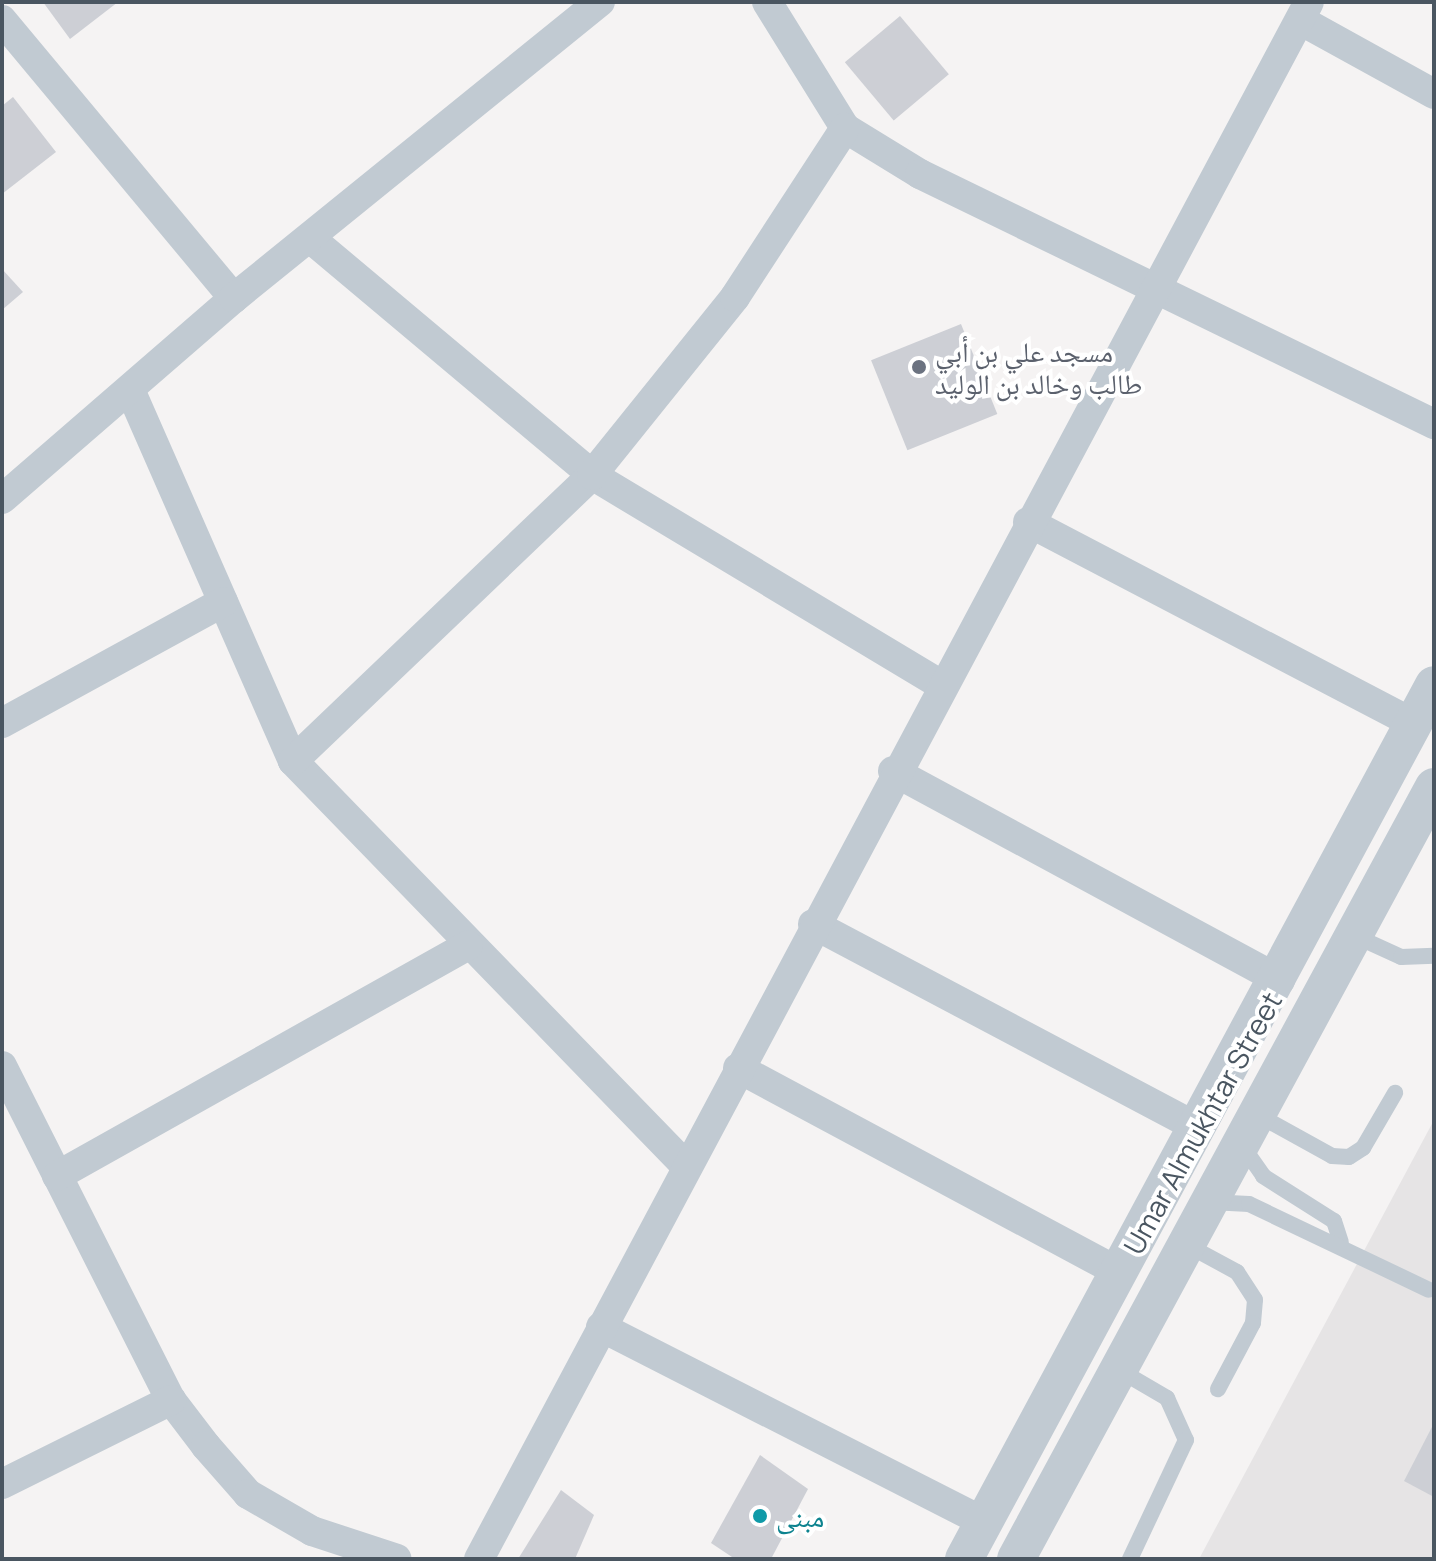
<!DOCTYPE html>
<meta charset="utf-8">
<style>
body{margin:0}
#map{position:relative;width:1436px;height:1561px;overflow:hidden;background:#f5f3f3;font-family:Manrope,"Noto Naskh Arabic",sans-serif}
div>[style]{position:absolute}
.education>*{inset:0;background:#e6e4e5}
.building>*{inset:0;background:#cdcfd5;transform-origin:0 0}
.service>*{height:16px;margin:-8px;padding:0 8px;transform-origin:8px;border-radius:8px;background:#c1cad2}
.minor>*{height:30px;margin:-15px;padding:0 15px;transform-origin:15px;border-radius:15px;background:#c1cad2}
.tertiary>*{height:38px;margin:-19px;padding:0 19px;transform-origin:19px;border-radius:19px;background:#c1cad2}
.dots>*{width:22px;height:22px;translate:-50% -50%;box-sizing:border-box;border:4px solid #fff;border-radius:50%}
span{translate:-50% -50%;white-space:nowrap;text-align:center;line-height:1.15;-webkit-text-stroke:8px #fff;paint-order:stroke}
.worship-label{font-size:28px;color:#5b616d}
.left{translate:0 -50%;text-align:left}
.street-label{font-size:28px;color:#4a5661}
.culture-label{font-size:28px;color:#0d838f}
.frame{position:absolute;inset:0;border:4px solid #4a5661;pointer-events:none}
</style>
<div id="map">
<div class="education">
<div style="clip-path:polygon(1434px 1120px,1434px 1559px,1199px 1559px)"></div>
</div>
<div class="building">
<div style="clip-path:polygon(43px 2px,118px 2px,70px 39px)"></div>
<div style="left:900px;top:16px;width:76px;height:72px;rotate:50deg"></div>
<div style="clip-path:polygon(13px 97px,56px 152px,2px 194px,2px 106px)"></div>
<div style="clip-path:polygon(2px 269px,23px 292px,2px 310px)"></div>
<div style="left:961px;top:324px;width:97px;height:97px;rotate:68deg"></div>
<div style="clip-path:polygon(1434px 1423px,1434px 1497px,1404px 1481px)"></div>
<div style="clip-path:polygon(760px 1455px,808px 1489px,771px 1559px,735px 1559px,711px 1543px)"></div>
<div style="clip-path:polygon(561px 1490px,594px 1515px,575px 1559px,518px 1559px)"></div>
</div>
<div class="service">
<div style="left:1353px;top:935px;width:53px;rotate:24.6deg"></div>
<div style="left:1401px;top:957px;width:33px;rotate:-2deg"></div>
<div style="left:1256px;top:1114px;width:87px;rotate:28.9deg"></div>
<div style="left:1332px;top:1156px;width:17px;rotate:3deg"></div>
<div style="left:1349px;top:1157px;width:17px;rotate:-33deg"></div>
<div style="left:1363px;top:1148px;width:64px;rotate:-59.8deg"></div>
<div style="left:1241px;top:1144px;width:39px;rotate:55deg"></div>
<div style="left:1263px;top:1176px;width:84px;rotate:32.4deg"></div>
<div style="left:1334px;top:1221px;width:22px;rotate:72deg"></div>
<div style="left:1210px;top:1202px;width:39px;rotate:3deg"></div>
<div style="left:1249px;top:1204px;width:199px;rotate:25.5deg"></div>
<div style="left:1187px;top:1245px;width:57px;rotate:28.4deg"></div>
<div style="left:1237px;top:1272px;width:33px;rotate:57deg"></div>
<div style="left:1255px;top:1300px;width:23px;rotate:95deg"></div>
<div style="left:1253px;top:1323px;width:75px;rotate:117.9deg"></div>
<div style="left:1119px;top:1370px;width:56px;rotate:30.3deg"></div>
<div style="left:1167px;top:1398px;width:46px;rotate:65.7deg"></div>
<div style="left:1186px;top:1440px;width:132px;rotate:115.2deg"></div>
</div>
<div class="minor">
<div style="left:767px;top:2px;width:148px;rotate:58.2deg"></div>
<div style="left:845px;top:128px;width:88px;rotate:31.5deg"></div>
<div style="left:920px;top:174px;width:572px;rotate:25.94deg"></div>
<div style="left:2px;top:20px;width:362px;rotate:50.2deg"></div>
<div style="left:1300px;top:20px;width:153px;rotate:28.9deg"></div>
<div style="left:310px;top:238px;width:368px;rotate:40deg"></div>
<div style="left:592px;top:475px;width:406px;rotate:31deg"></div>
<div style="left:131px;top:392px;width:403px;rotate:66.3deg"></div>
<div style="left:293px;top:761px;width:564px;rotate:45.86deg"></div>
<div style="left:2px;top:499px;width:307px;rotate:-40.9deg"></div>
<div style="left:234px;top:298px;width:471px;rotate:-39deg"></div>
<div style="left:1028px;top:522px;width:436px;rotate:27.6deg"></div>
<div style="left:2px;top:723px;width:252px;rotate:-28.7deg"></div>
<div style="left:293px;top:761px;width:414px;rotate:-43.7deg"></div>
<div style="left:592px;top:475px;width:228px;rotate:-51.2deg"></div>
<div style="left:735px;top:297px;width:202px;rotate:-56.9deg"></div>
<div style="left:893px;top:771px;width:440px;rotate:28.4deg"></div>
<div style="left:813px;top:924px;width:437px;rotate:27.9deg"></div>
<div style="left:2px;top:1066px;width:374px;rotate:63.2deg"></div>
<div style="left:171px;top:1400px;width:58px;rotate:52.7deg"></div>
<div style="left:206px;top:1446px;width:64px;rotate:48.8deg"></div>
<div style="left:248px;top:1494px;width:74px;rotate:30deg"></div>
<div style="left:312px;top:1531px;width:89px;rotate:18.2deg"></div>
<div style="left:738px;top:1068px;width:434px;rotate:28.2deg"></div>
<div style="left:57px;top:1176px;width:471px;rotate:-29.3deg"></div>
<div style="left:601px;top:1327px;width:430px;rotate:27deg"></div>
<div style="left:2px;top:1484px;width:189px;rotate:-26.4deg"></div>
<div style="left:479px;top:1559px;width:1764px;rotate:-61.94deg"></div>
</div>
<div class="tertiary">
<div style="left:964px;top:1559px;width:992px;rotate:-61.73deg"></div>
<div style="left:1016px;top:1559px;width:878px;rotate:-61.57deg"></div>
</div>
<div class="dots">
<div style="left:919px;top:367px;background:#6b7280"></div>
<div style="left:760px;top:1516px;background:#0f9aa8"></div>
</div>
<div class="worship-label">
<span class="left" style="left:935px;top:367px">مسجد علي بن أبي<br>طالب وخالد بن الوليد</span>
</div>
<div class="street-label">
<span style="left:1202px;top:1123px;rotate:-61deg">Umar Almukhtar Street</span>
</div>
<div class="culture-label">
<span class="left" style="left:776px;top:1516px">مبنى</span>
</div>
<div class="frame"></div>
</div>
